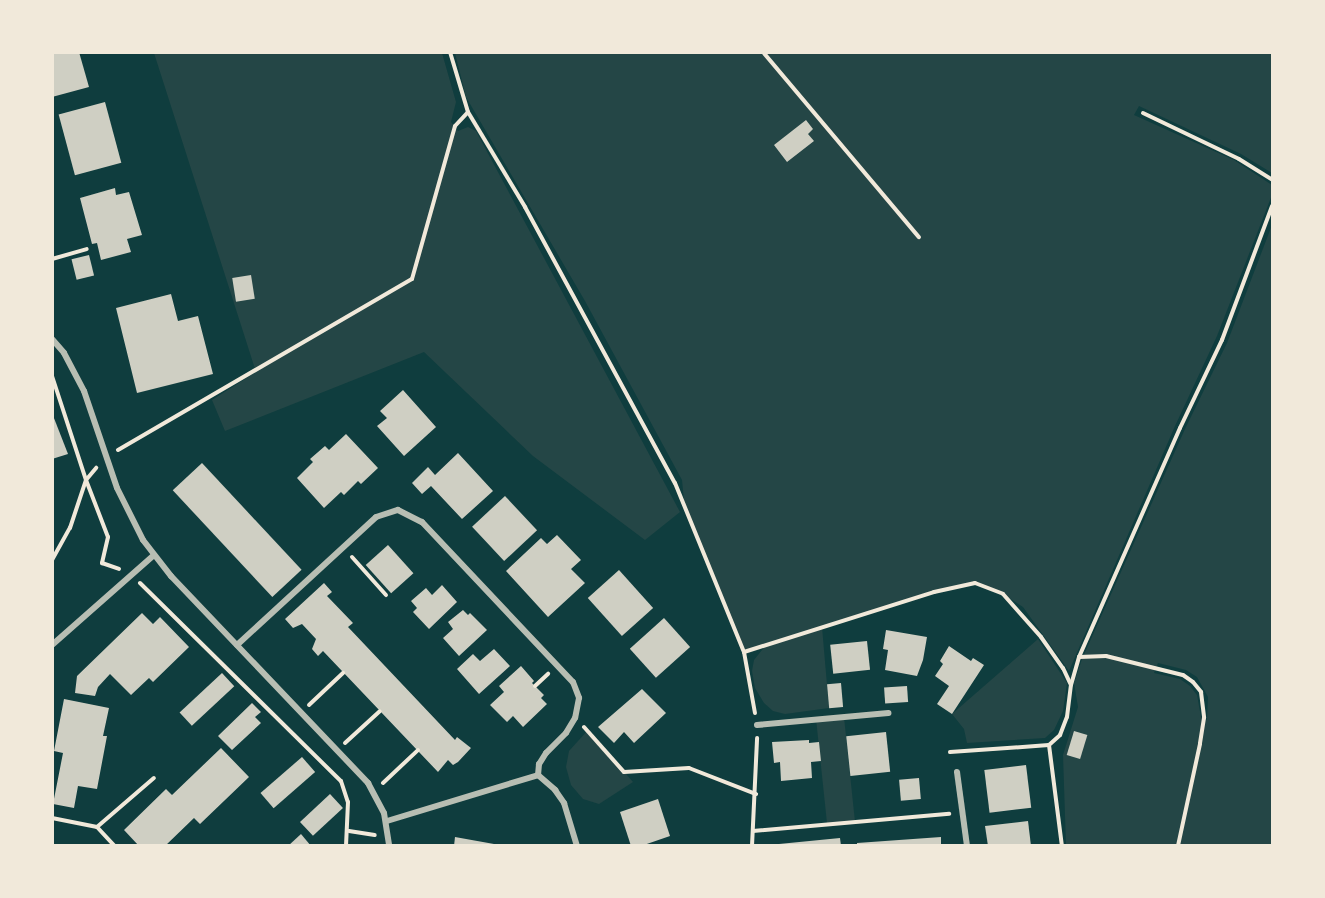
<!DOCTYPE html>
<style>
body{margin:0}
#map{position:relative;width:1325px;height:898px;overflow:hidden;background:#0f3d3e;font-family:Karla,sans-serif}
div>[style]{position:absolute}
.green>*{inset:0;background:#244646;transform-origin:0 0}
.building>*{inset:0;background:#cfcfc3;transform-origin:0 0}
.path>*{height:4px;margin:-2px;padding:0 2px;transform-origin:2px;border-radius:2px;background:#f1e9da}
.minor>*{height:6px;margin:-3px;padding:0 3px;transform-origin:3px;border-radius:3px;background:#b8beb3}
span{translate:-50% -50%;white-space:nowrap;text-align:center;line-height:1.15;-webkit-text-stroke:4.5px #f1e9da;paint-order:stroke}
.frame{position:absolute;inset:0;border:54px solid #f1e9da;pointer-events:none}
</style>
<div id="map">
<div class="green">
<div style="clip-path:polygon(154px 53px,442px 53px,456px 102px,451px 122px,458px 131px,468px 127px,476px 131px,680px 512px,645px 540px,533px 456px,424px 352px,225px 431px,212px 400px,256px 372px)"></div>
<div style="clip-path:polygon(455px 53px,1272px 53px,1272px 173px,1241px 154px,1139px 106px,1134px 115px,1234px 160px,1272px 185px,1272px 195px,1217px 336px,1175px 426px,1069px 671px,1023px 607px,1003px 594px,974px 584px,934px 592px,822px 627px,829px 708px,785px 714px,773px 711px,764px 703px,755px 688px,752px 671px,754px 660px,766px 645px,744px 652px,685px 510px,682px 480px,585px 301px,466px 97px)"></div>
<div style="clip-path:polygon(evenodd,1272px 225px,1272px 845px,1066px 845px,1063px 755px,1078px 707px,1074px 683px,1082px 659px,1185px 429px,1227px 343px,1272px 225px,1158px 663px,1186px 670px,1197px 677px,1208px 697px,1207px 720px,1201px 717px,1197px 695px,1190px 686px,1180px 679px,1154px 673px,1158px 663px)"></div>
<div style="clip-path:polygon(1038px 639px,1067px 683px,1063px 711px,1054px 730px,1045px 738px,967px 743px,964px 729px,952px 714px)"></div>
<div style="left:844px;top:717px;width:106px;height:28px;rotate:84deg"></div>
<div style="clip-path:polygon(588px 730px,633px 782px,599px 804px,583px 799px,571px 785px,566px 767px,569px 751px)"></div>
</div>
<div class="building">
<div style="clip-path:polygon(52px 52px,79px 52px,89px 87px,52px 97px)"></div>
<div style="left:105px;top:102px;width:63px;height:48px;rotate:75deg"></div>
<div style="clip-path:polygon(806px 120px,813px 129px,808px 134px,814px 141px,787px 162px,774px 145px)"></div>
<div style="clip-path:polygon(115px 188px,116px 195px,129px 192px,142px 235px,127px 239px,131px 252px,101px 260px,97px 243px,92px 244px,80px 198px)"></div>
<div style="left:89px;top:255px;width:21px;height:18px;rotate:76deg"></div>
<div style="left:251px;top:275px;width:24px;height:19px;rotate:81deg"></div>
<div style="clip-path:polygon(171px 294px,178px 321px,198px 316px,213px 374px,137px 393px,116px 308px)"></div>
<div style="clip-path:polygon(403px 390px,436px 427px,404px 456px,377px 426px,387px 418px,380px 411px)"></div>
<div style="clip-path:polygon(52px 413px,68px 454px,52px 459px)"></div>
<div style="clip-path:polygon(346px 434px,378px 468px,361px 484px,358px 481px,344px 495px,341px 492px,324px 508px,297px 478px,313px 462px,310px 459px,325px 446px,329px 450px)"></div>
<div style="clip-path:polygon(458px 453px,493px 491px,462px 519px,431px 486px,422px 494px,412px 483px,428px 467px,435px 475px)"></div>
<div style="left:202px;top:463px;width:146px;height:40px;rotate:47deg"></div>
<div style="left:505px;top:496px;width:47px;height:45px;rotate:47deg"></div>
<div style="clip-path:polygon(557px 535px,581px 560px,571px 569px,585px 583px,548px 617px,506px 571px,541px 538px,547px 544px)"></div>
<div style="left:388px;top:545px;width:38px;height:30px;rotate:48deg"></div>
<div style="left:619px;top:570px;width:51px;height:42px;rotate:48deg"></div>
<div style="clip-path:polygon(324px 583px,332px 592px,327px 596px,353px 623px,348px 627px,455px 740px,457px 737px,471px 748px,458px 762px,453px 765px,448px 760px,438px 772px,323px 651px,318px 656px,312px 649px,316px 639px,302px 624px,293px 628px,285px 619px)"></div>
<div style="clip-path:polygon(442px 585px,457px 602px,429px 629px,413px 612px,417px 608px,411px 601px,426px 588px,432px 595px)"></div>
<div style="clip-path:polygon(463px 610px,468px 615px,470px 613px,487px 630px,459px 656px,443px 638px,453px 629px,448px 622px)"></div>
<div style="clip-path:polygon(142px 613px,153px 624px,160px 617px,189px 647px,153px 682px,149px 678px,131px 695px,110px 674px,98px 687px,95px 696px,75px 693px,77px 676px)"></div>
<div style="left:664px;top:618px;width:39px;height:46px;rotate:48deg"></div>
<div style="clip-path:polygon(886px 630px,927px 637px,923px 660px,917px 676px,885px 670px,888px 650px,883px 649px)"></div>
<div style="left:867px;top:641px;width:29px;height:37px;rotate:84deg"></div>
<div style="clip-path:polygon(949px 646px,971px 661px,973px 658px,984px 665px,952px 714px,937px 704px,949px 686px,935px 676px,943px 664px,940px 661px)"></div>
<div style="clip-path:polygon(494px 649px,510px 666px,479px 694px,457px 669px,473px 654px,480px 661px)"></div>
<div style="clip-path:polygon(521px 666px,534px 681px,532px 683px,544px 695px,541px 698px,547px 704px,523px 727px,513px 716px,507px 722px,490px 705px,504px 692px,499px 686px)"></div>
<div style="left:222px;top:673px;width:18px;height:58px;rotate:47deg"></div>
<div style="left:841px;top:683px;width:24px;height:14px;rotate:85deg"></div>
<div style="left:907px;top:686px;width:16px;height:23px;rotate:86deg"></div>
<div style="clip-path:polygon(642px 689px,666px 713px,634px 743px,624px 732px,614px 743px,598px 727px)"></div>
<div style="clip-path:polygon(64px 699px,109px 708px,103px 736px,107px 736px,97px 789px,78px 786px,74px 808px,53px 804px,63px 753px,54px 751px)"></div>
<div style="clip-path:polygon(252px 703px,261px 712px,255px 717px,261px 723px,232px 750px,218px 736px)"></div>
<div style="left:1074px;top:731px;width:14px;height:25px;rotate:17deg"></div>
<div style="left:886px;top:732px;width:40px;height:40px;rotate:84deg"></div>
<div style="clip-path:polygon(809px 740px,809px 743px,819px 742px,821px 761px,811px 762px,812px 778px,781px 781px,780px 762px,774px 763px,772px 742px)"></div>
<div style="clip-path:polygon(221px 748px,249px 777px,200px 824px,194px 818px,165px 846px,139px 846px,124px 830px,166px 789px,172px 795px)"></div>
<div style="left:302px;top:757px;width:20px;height:55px;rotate:49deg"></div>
<div style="left:1026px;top:765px;width:43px;height:42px;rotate:83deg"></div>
<div style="left:919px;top:778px;width:21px;height:20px;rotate:85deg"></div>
<div style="left:330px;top:794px;width:19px;height:41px;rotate:47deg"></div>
<div style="clip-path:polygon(658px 799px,670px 836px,641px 846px,631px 846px,620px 812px)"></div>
<div style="clip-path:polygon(1028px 821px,1031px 846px,988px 846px,985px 826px)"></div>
<div style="clip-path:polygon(301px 834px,311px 846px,288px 846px)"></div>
<div style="clip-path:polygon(455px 837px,494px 844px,493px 846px,454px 846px)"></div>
<div style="clip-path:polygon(941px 837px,941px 846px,857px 846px,857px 843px)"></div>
<div style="clip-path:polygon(840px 838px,841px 846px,779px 846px,779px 844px)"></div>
</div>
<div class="path">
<div style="left:450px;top:52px;width:63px;rotate:73.3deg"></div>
<div style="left:468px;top:112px;width:111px;rotate:59deg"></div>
<div style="left:525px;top:207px;width:314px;rotate:61.5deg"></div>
<div style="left:675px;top:483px;width:183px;rotate:67.8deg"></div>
<div style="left:744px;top:652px;width:62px;rotate:79.8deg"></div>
<div style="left:763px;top:52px;width:242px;rotate:49.9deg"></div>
<div style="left:1143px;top:113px;width:106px;rotate:25.6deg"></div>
<div style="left:1239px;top:159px;width:39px;rotate:32deg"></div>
<div style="left:52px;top:259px;width:36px;rotate:-16deg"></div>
<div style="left:52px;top:376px;width:109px;rotate:71.9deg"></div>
<div style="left:86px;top:480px;width:61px;rotate:68.9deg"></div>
<div style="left:108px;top:537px;width:27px;rotate:103deg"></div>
<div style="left:102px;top:563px;width:18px;rotate:19deg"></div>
<div style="left:118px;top:450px;width:340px;rotate:-30.2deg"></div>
<div style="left:412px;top:279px;width:159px;rotate:-74.3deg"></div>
<div style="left:455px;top:126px;width:19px;rotate:-47deg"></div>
<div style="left:352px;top:557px;width:51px;rotate:48.2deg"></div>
<div style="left:52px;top:560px;width:37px;rotate:-61deg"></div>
<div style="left:70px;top:528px;width:51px;rotate:-71.6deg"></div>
<div style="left:86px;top:480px;width:16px;rotate:-50deg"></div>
<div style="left:140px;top:583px;width:282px;rotate:44.6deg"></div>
<div style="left:341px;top:781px;width:22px;rotate:72deg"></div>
<div style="left:348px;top:802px;width:44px;rotate:92.6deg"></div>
<div style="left:744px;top:652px;width:199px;rotate:-17.5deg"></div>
<div style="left:934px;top:592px;width:42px;rotate:-12.4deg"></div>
<div style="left:975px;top:583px;width:30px;rotate:21deg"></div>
<div style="left:1003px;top:594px;width:57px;rotate:48.5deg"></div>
<div style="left:1041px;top:637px;width:38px;rotate:55deg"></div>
<div style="left:1063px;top:668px;width:17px;rotate:65deg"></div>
<div style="left:1079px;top:657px;width:27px;rotate:-2deg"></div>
<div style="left:1106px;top:656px;width:79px;rotate:13.9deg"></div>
<div style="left:1183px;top:675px;width:12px;rotate:35deg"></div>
<div style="left:1193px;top:682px;width:13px;rotate:51deg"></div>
<div style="left:1201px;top:692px;width:26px;rotate:83deg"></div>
<div style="left:1204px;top:718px;width:26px;rotate:99deg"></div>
<div style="left:1200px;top:744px;width:104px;rotate:102.2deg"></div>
<div style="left:535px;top:686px;width:18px;rotate:-43deg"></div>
<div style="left:309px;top:705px;width:47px;rotate:-43.3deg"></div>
<div style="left:584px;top:727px;width:60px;rotate:48.4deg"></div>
<div style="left:624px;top:772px;width:65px;rotate:-3.5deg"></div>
<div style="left:689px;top:768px;width:72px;rotate:21.2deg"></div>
<div style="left:345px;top:743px;width:47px;rotate:-42.4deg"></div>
<div style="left:1049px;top:745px;width:102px;rotate:82.7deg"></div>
<div style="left:950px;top:752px;width:99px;rotate:-4deg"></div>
<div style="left:1049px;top:745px;width:15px;rotate:-42deg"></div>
<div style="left:1060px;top:735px;width:19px;rotate:-69deg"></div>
<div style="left:1067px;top:717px;width:32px;rotate:-83deg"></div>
<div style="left:1071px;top:685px;width:29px;rotate:-74deg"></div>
<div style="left:1079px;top:657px;width:250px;rotate:-66.2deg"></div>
<div style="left:1180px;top:428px;width:98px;rotate:-64.5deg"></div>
<div style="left:1222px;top:340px;width:143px;rotate:-69.5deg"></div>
<div style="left:383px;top:783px;width:48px;rotate:-43.3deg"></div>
<div style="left:52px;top:818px;width:46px;rotate:11.3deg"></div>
<div style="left:97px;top:827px;width:26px;rotate:47deg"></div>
<div style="left:97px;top:827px;width:75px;rotate:-40.7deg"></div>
<div style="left:349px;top:831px;width:26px;rotate:9deg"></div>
<div style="left:753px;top:831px;width:197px;rotate:-5deg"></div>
<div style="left:752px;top:846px;width:108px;rotate:-87.3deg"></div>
</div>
<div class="minor">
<div style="left:52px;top:339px;width:18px;rotate:49deg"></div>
<div style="left:64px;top:353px;width:43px;rotate:62.2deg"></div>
<div style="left:84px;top:391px;width:102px;rotate:71.2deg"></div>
<div style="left:117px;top:488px;width:58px;rotate:63.4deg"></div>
<div style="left:143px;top:540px;width:46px;rotate:52.1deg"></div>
<div style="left:171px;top:576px;width:286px;rotate:46.4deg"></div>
<div style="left:368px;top:783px;width:34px;rotate:62deg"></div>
<div style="left:384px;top:813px;width:33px;rotate:81deg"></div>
<div style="left:52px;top:645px;width:136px;rotate:-41.4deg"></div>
<div style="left:237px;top:645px;width:189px;rotate:-42.6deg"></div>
<div style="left:376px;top:517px;width:23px;rotate:-18deg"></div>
<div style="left:398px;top:510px;width:27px;rotate:27deg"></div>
<div style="left:422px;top:522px;width:220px;rotate:46.7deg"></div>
<div style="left:573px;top:682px;width:17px;rotate:69deg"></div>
<div style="left:579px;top:698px;width:20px;rotate:101deg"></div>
<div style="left:575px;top:718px;width:17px;rotate:121deg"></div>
<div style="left:566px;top:733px;width:28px;rotate:135deg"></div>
<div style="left:546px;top:753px;width:13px;rotate:122deg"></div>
<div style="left:539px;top:764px;width:11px;rotate:95deg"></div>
<div style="left:757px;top:725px;width:132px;rotate:-5.2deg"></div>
<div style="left:957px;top:772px;width:75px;rotate:82.3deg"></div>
<div style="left:387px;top:821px;width:158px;rotate:-16.9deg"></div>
<div style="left:538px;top:775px;width:23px;rotate:41deg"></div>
<div style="left:555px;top:790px;width:16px;rotate:55deg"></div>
<div style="left:564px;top:803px;width:45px;rotate:73.2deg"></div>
</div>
<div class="frame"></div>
</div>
